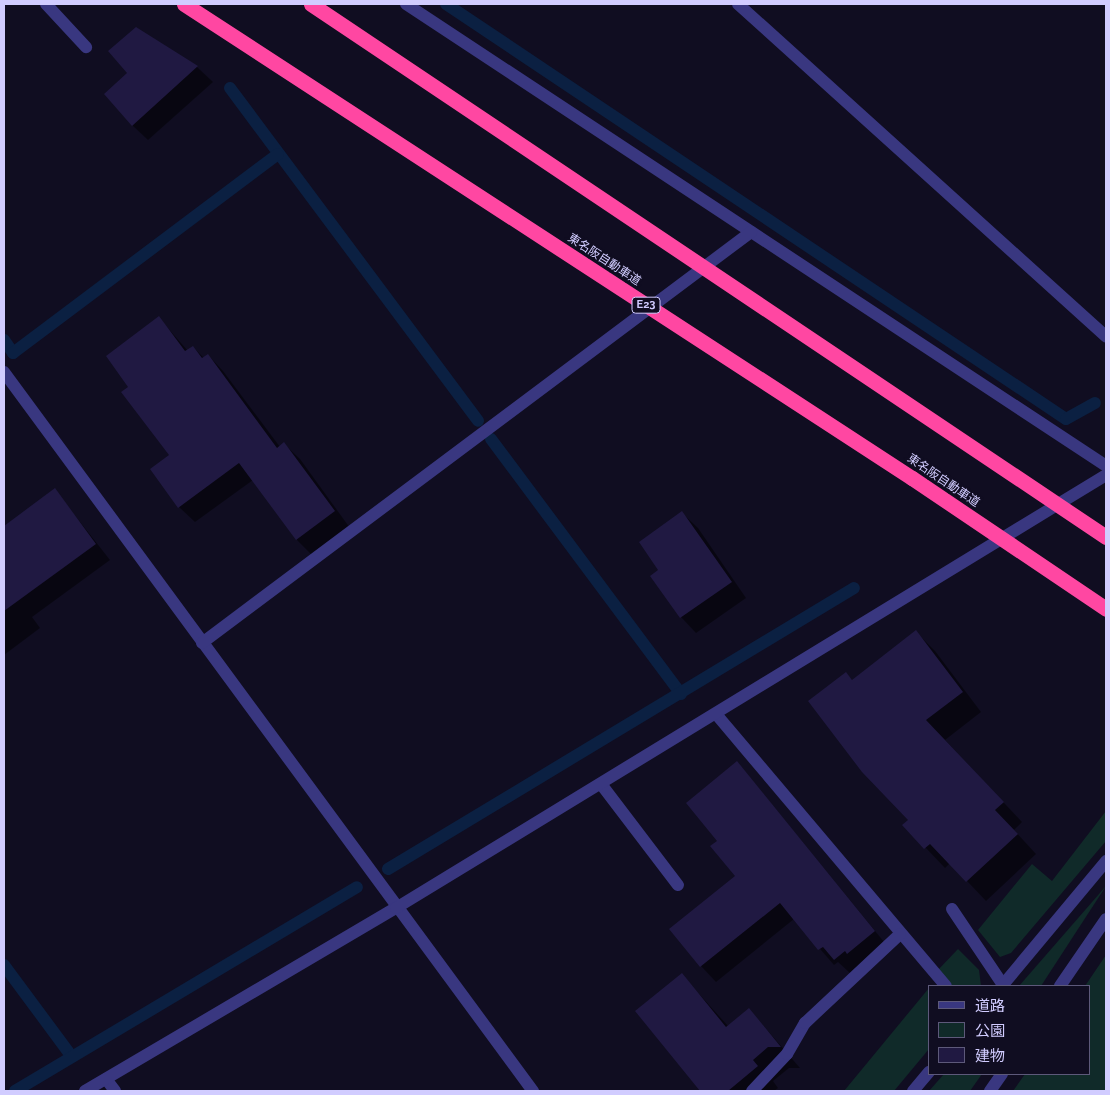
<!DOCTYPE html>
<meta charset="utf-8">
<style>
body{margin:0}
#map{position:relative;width:1110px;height:1095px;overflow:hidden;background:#100d21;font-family:Raleway,"Noto Sans JP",sans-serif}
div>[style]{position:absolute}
.green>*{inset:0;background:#102a29}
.shadow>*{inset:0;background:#0007}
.stream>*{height:12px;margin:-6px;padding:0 6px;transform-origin:6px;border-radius:6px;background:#0b2042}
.building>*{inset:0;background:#201942}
.minor>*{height:12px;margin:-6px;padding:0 6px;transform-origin:6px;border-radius:6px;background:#393780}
.highway-bridge>*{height:15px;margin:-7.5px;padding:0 7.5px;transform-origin:7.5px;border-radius:7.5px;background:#ff47a2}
span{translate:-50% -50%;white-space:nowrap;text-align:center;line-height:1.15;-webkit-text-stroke:4.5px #100d21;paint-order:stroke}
.shield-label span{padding:1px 4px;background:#100d21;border:1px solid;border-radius:4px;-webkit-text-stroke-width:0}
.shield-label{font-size:11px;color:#d1ccff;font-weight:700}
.street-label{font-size:12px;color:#d1ccff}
.frame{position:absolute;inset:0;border:5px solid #d1ccff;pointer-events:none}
.legend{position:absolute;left:928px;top:985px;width:162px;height:90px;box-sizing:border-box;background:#100d21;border:1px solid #5d597a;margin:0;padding:6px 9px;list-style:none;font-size:15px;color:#d1ccff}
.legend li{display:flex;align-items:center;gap:10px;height:25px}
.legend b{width:25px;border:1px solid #5d597a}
</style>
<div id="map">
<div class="green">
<div style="clip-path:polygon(1106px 811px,1106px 841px,1011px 953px,1000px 957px,978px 930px,1032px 864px,1052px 881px)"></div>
<div style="clip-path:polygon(1106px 886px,1041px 986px,1019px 986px)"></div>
<div style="clip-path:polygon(958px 949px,979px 970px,981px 986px,950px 986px,937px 971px)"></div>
<div style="clip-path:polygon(1106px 955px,1106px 1091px,1013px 1091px,1025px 1074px,1089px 1074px,1089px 986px,1085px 986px)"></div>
<div style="clip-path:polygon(929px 988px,929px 1049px,894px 1091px,844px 1091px)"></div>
<div style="clip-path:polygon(944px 1074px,982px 1074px,970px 1091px,929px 1091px)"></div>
</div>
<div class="shadow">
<div style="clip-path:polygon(136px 28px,197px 67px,213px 82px,148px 140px,132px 125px,129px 73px)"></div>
<div style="clip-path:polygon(159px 318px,188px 351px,193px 347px,204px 358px,208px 355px,223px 371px,280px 447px,284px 444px,300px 459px,350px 528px,312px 555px,297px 540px,253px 480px,195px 522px,179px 507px,170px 456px,130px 387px)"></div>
<div style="clip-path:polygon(55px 490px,110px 560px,32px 617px,40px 628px,4px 655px,4px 573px,24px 558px)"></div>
<div style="clip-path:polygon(682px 513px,698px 528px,746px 598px,696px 633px,681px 617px,652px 576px,660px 570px)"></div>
<div style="clip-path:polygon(916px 632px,935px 651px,981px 712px,945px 740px,1022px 822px,1014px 830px,1036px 854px,986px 901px,950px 863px,945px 868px,904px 825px,910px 820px,846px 674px,853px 681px)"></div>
<div style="clip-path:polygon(737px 762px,889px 948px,851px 974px,838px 962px,834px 965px,794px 919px,716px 982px,701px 966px,737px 876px,719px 841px)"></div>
<div style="clip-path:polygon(682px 975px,728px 1026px,749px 1009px,800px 1068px,789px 1068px,773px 1081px,778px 1088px,774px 1091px,702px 1091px,637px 1012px)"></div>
</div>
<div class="stream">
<div style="left:446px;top:4px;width:746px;rotate:33.8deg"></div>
<div style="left:1066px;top:419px;width:33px;rotate:-29deg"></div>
<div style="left:230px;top:88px;width:415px;rotate:53.3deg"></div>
<div style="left:4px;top:340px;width:16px;rotate:55deg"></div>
<div style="left:13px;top:353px;width:331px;rotate:-36.9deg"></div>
<div style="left:491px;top:439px;width:318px;rotate:53.3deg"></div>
<div style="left:388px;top:869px;width:544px;rotate:-31.09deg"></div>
<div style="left:4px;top:965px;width:114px;rotate:53.5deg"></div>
<div style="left:15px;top:1091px;width:398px;rotate:-30.8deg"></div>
</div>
<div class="building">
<div style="clip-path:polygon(136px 27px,198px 66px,132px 126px,104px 94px,127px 73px,108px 51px)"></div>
<div style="clip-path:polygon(159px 316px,185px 351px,193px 346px,202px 358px,208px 354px,277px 448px,284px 442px,335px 511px,296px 540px,239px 463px,178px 508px,150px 469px,169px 455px,121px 392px,128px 387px,106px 356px)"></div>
<div style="clip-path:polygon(55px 488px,96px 544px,4px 611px,4px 526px)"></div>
<div style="clip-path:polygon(682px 511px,732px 582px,680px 618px,650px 576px,658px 570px,639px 542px)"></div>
<div style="clip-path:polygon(916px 630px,963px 692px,926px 720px,1004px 802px,995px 810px,1018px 834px,966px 882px,930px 844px,924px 849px,902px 825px,908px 820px,862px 772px,808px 701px,846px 672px,852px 680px)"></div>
<div style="clip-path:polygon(737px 761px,875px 931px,847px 954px,845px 951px,834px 960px,823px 947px,818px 950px,780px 903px,700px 967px,669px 929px,735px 876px,710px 846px,717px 841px,686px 803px)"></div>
<div style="clip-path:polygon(682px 973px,726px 1027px,749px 1008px,781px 1047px,768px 1047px,753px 1060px,758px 1066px,728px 1091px,700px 1091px,635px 1011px)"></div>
</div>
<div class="minor">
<div style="left:46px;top:4px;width:59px;rotate:47.1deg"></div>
<div style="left:406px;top:4px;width:839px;rotate:33.42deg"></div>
<div style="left:738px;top:4px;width:496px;rotate:42.1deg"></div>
<div style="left:4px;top:372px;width:893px;rotate:53.66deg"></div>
<div style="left:202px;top:643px;width:686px;rotate:-36.82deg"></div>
<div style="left:716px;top:714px;width:356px;rotate:49.8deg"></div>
<div style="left:601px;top:784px;width:127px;rotate:52.7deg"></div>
<div style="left:952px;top:909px;width:92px;rotate:56.1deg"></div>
<div style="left:1002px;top:986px;width:163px;rotate:-50.2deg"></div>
<div style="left:1060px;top:986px;width:81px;rotate:-55.5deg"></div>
<div style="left:106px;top:1079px;width:15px;rotate:53deg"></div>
<div style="left:85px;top:1091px;width:361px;rotate:-30.5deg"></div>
<div style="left:396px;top:908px;width:832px;rotate:-31.38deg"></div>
<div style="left:752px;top:1091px;width:51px;rotate:-46.6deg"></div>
<div style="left:787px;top:1054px;width:36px;rotate:-60deg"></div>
<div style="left:805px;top:1023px;width:130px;rotate:-43.1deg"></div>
<div style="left:913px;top:1091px;width:25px;rotate:-50deg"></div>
<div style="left:990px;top:1091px;width:21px;rotate:-55deg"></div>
</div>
<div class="highway-bridge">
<div style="left:184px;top:4px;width:869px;rotate:33.07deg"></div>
<div style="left:912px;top:478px;width:234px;rotate:34deg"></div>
<div style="left:311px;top:4px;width:957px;rotate:33.84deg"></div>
</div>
<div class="shield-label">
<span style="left:646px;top:305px">E23</span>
</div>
<div class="street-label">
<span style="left:604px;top:260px;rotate:33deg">東名阪自動車道</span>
<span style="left:943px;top:481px;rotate:34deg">東名阪自動車道</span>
</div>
<div class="frame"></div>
<ul class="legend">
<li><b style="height:6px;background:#393780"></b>道路</li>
<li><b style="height:14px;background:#102a29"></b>公園</li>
<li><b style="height:14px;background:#201942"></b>建物</li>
</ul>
</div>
